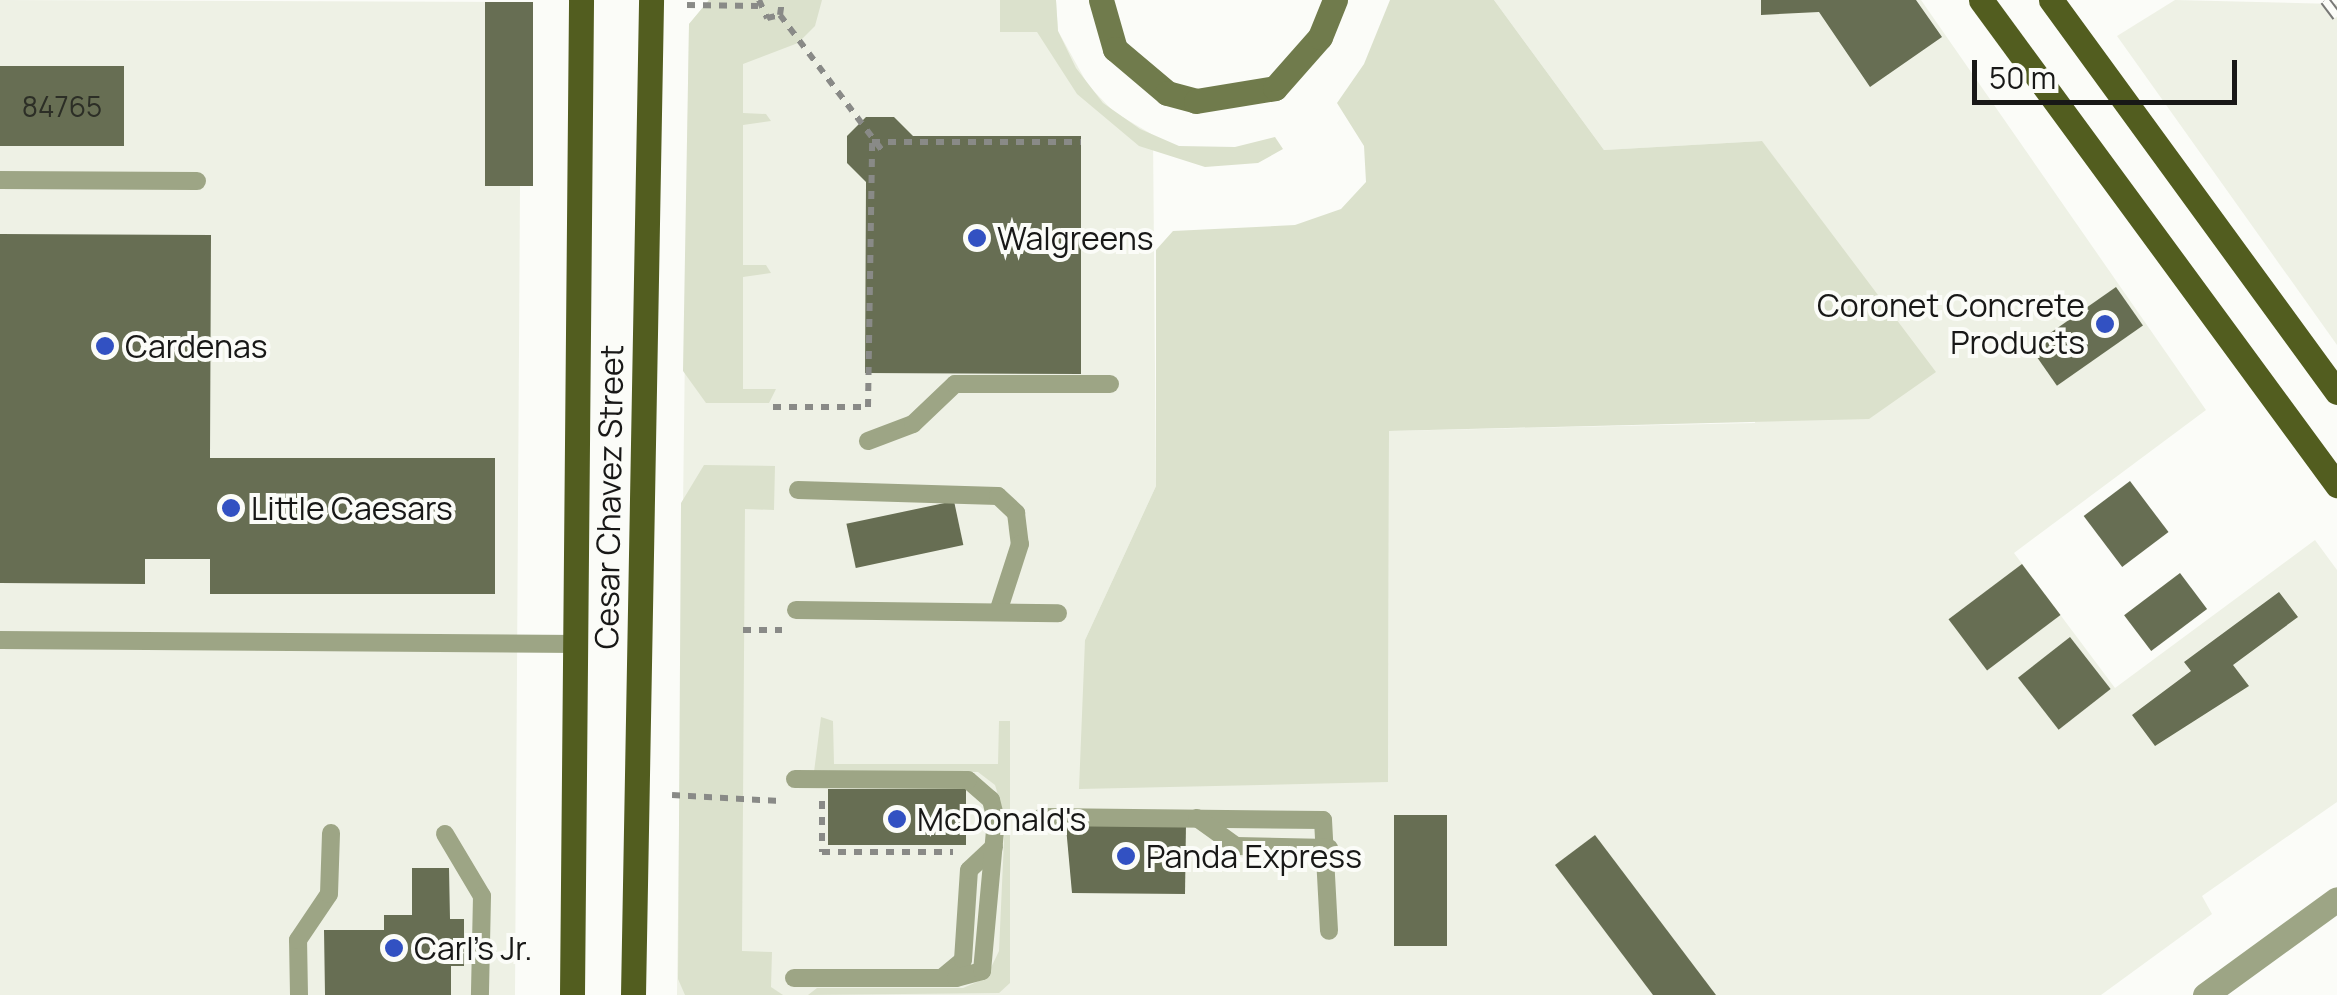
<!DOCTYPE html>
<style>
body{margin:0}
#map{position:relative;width:2337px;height:995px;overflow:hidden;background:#fbfcf8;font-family:Manrope,sans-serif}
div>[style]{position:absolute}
.built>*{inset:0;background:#eef1e5}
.green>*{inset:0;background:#dbe1cc}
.building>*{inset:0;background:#676e53;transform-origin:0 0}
.path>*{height:6px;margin-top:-3px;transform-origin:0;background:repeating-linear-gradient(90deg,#898a87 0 8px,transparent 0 16px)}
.service>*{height:18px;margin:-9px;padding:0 9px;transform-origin:9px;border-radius:9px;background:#9da585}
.minor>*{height:25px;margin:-12.5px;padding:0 12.5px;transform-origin:12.5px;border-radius:12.5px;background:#9da585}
.secondary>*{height:25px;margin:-12.5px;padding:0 12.5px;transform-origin:12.5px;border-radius:12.5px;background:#707b4c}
.primary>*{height:25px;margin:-12.5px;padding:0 12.5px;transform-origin:12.5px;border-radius:12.5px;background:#525d1f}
.rail>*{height:11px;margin-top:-5.5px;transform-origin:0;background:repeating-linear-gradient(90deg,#fbfcf8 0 22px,#787876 0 44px);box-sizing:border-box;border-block:2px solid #787876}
.dots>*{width:28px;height:28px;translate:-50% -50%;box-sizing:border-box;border:5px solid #fbfcf8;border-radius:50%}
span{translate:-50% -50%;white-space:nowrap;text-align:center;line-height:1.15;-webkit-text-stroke:8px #fbfcf8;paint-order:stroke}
.number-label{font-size:28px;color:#2c2e26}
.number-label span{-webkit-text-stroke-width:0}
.poi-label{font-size:32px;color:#181817}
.left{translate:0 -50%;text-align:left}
.right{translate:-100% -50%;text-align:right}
.street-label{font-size:32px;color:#181817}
.scale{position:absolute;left:1972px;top:60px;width:265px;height:45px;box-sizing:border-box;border:5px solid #181817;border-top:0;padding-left:12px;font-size:30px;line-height:35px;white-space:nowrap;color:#181817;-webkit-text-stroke:8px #fbfcf8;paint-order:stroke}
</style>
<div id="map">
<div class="built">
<div style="clip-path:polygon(0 0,533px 2px,532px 186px,520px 186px,515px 995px,0 995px)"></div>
<div style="clip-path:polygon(709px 0,1056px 0,1058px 31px,1088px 85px,1114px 112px,1153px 135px,1156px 486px,1085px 640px,1388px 782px,1389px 431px,1755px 423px,1762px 141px,1604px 150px,1494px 0,1921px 0,2206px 410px,2014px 553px,2115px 688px,2315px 540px,2337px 570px,2337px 802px,2202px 896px,2212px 914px,2101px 995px,677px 995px,689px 24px)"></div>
<div style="clip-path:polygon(2175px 0,2337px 4px,2337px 345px,2117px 36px)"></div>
</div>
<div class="green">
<div style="clip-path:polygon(709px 0,822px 0,815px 26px,798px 43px,743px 64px,743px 113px,766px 114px,771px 121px,743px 125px,743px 265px,766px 265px,771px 273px,743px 277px,743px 389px,776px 389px,769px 403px,706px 403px,683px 371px,689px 24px)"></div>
<div style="clip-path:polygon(1000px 0,1056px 0,1058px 31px,1076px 68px,1103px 103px,1140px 129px,1179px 146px,1235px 147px,1275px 137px,1283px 149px,1258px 163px,1205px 167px,1139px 146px,1077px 94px,1037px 32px,1000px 32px)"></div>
<div style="clip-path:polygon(1390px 0,1494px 0,1604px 150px,1762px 141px,1936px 372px,1869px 419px,1389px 431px,1388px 782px,1079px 789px,1085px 640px,1156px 486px,1156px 250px,1173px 231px,1295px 225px,1341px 209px,1366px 182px,1364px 146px,1337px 103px,1364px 64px)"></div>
<div style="clip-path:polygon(704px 465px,775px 466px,774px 510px,745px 509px,742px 951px,772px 952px,771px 987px,783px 995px,685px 995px,678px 979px,681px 503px)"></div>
<div style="clip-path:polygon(821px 717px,833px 721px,834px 764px,998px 764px,999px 721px,1010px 721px,1010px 983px,999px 993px,808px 995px,817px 988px,963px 988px,986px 978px,999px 951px,1005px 818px,995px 785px,978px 772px,814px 772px)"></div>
</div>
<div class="building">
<div style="clip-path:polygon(1761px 0,1916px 0,1942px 37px,1870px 87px,1819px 12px,1761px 15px)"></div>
<div style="left:485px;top:2px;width:48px;height:184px"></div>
<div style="left:0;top:66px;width:124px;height:80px"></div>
<div style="clip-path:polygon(866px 117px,894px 117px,913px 136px,1081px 136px,1081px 374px,865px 373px,866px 182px,847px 163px,847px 136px)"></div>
<div style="clip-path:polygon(0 234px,211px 235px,210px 458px,495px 458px,495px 594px,210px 594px,210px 559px,145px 559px,145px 584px,0 583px)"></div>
<div style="left:2116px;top:287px;width:47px;height:105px;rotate:55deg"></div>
<div style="left:2130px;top:481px;width:64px;height:58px;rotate:53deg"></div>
<div style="left:954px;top:501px;width:45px;height:110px;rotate:78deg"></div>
<div style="left:2022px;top:564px;width:64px;height:92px;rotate:53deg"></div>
<div style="left:2180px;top:573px;width:45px;height:70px;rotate:53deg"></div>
<div style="clip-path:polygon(2279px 592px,2298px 617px,2233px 665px,2249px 686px,2155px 746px,2132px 715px,2191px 671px,2184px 662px)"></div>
<div style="left:2070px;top:637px;width:66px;height:66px;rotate:52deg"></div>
<div style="left:828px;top:789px;width:138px;height:56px"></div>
<div style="left:1394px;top:815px;width:53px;height:131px"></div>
<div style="clip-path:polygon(1073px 822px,1186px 823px,1185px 894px,1072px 893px,1066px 827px)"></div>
<div style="clip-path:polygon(1595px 835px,1716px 995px,1653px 995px,1555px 865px)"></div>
<div style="clip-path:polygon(412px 868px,449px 868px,450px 919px,464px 919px,464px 966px,451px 966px,451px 995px,325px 995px,324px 930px,384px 930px,384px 915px,412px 915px)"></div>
</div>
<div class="path">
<div style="left:759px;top:0;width:20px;rotate:66deg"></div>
<div style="left:767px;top:18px;width:13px;rotate:-13deg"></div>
<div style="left:780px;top:15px;width:15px;rotate:-82deg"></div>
<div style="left:687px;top:5px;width:71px;rotate:0.8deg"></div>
<div style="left:780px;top:15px;width:173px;rotate:53deg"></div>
<div style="left:773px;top:407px;width:95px"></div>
<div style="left:868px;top:407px;width:265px;rotate:-89.1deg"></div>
<div style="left:872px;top:142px;width:209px"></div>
<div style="left:743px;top:630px;width:39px"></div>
<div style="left:672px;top:795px;width:108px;rotate:3.2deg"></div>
<div style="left:822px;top:801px;width:51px;rotate:90deg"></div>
<div style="left:822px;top:852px;width:131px"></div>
</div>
<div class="service">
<div style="left:0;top:180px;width:197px;rotate:0.3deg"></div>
<div style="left:868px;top:441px;width:48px;rotate:-20.7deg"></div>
<div style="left:913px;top:424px;width:58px;rotate:-43.6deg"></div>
<div style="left:955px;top:384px;width:155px"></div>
<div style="left:798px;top:490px;width:200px;rotate:1.7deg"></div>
<div style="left:998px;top:496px;width:25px;rotate:43deg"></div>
<div style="left:1016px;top:513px;width:31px;rotate:83deg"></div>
<div style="left:1020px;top:544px;width:71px;rotate:107.9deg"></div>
<div style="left:796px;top:610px;width:262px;rotate:0.7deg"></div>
<div style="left:0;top:640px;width:579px;rotate:0.4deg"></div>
<div style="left:1042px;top:817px;width:281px;rotate:0.6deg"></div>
<div style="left:1323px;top:820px;width:111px;rotate:86.9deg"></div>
<div style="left:1197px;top:818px;width:48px;rotate:35.7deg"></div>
<div style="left:1236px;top:846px;width:93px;rotate:1.2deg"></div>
<div style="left:445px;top:834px;width:72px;rotate:59.2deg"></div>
<div style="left:482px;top:896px;width:99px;rotate:91.2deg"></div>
<div style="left:943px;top:977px;width:26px;rotate:-40deg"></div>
<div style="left:963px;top:960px;width:90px;rotate:-86.2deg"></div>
<div style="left:969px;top:870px;width:34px;rotate:-43deg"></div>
<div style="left:794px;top:978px;width:162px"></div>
<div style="left:956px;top:978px;width:27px;rotate:-15deg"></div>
<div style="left:982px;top:971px;width:152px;rotate:-84.7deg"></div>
<div style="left:996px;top:820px;width:21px;rotate:-104deg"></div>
<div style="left:991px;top:800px;width:30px;rotate:-139deg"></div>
<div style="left:968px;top:780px;width:173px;rotate:-179.7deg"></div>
<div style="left:299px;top:995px;width:55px;rotate:-91deg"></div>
<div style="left:298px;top:940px;width:55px;rotate:-56deg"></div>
<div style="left:329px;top:894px;width:61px;rotate:-88.1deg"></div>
</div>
<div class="minor">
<div style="left:2205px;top:995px;width:163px;rotate:-36deg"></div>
</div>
<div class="secondary">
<div style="left:1101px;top:0;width:51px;rotate:74.1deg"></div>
<div style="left:1115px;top:49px;width:68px;rotate:40.2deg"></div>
<div style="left:1167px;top:93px;width:30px;rotate:15deg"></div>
<div style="left:1196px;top:101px;width:80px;rotate:-9.3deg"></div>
<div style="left:1275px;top:88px;width:68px;rotate:-48.6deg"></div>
<div style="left:1320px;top:37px;width:40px;rotate:-68deg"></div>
</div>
<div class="primary">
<div style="left:1981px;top:0;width:602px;rotate:53.72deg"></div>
<div style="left:2051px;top:0;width:485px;rotate:53.9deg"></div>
<div style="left:572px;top:995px;width:995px;rotate:-89.48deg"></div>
<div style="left:633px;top:995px;width:995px;rotate:-88.96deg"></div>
</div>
<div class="rail">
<div style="left:2325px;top:0;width:20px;rotate:53deg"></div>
</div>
<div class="dots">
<div style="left:977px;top:238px;background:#3251c2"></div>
<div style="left:2105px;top:324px;background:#3251c2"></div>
<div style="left:105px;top:346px;background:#3251c2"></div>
<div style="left:231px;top:508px;background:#3251c2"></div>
<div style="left:897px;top:819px;background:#3251c2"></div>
<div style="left:1126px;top:856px;background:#3251c2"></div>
<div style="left:394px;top:948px;background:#3251c2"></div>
</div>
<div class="number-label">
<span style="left:62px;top:106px">84765</span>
</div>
<div class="poi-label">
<span class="left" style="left:997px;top:238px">Walgreens</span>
<span class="right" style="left:2085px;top:324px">Coronet Concrete<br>Products</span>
<span class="left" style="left:125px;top:346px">Cardenas</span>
<span class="left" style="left:251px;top:508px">Little Caesars</span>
<span class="left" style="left:917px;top:819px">McDonald's</span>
<span class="left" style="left:1146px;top:856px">Panda Express</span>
<span class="left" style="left:414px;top:948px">Carl's Jr.</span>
</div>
<div class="street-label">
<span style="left:609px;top:497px;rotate:-89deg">Cesar Chavez Street</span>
</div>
<div class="scale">50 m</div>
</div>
